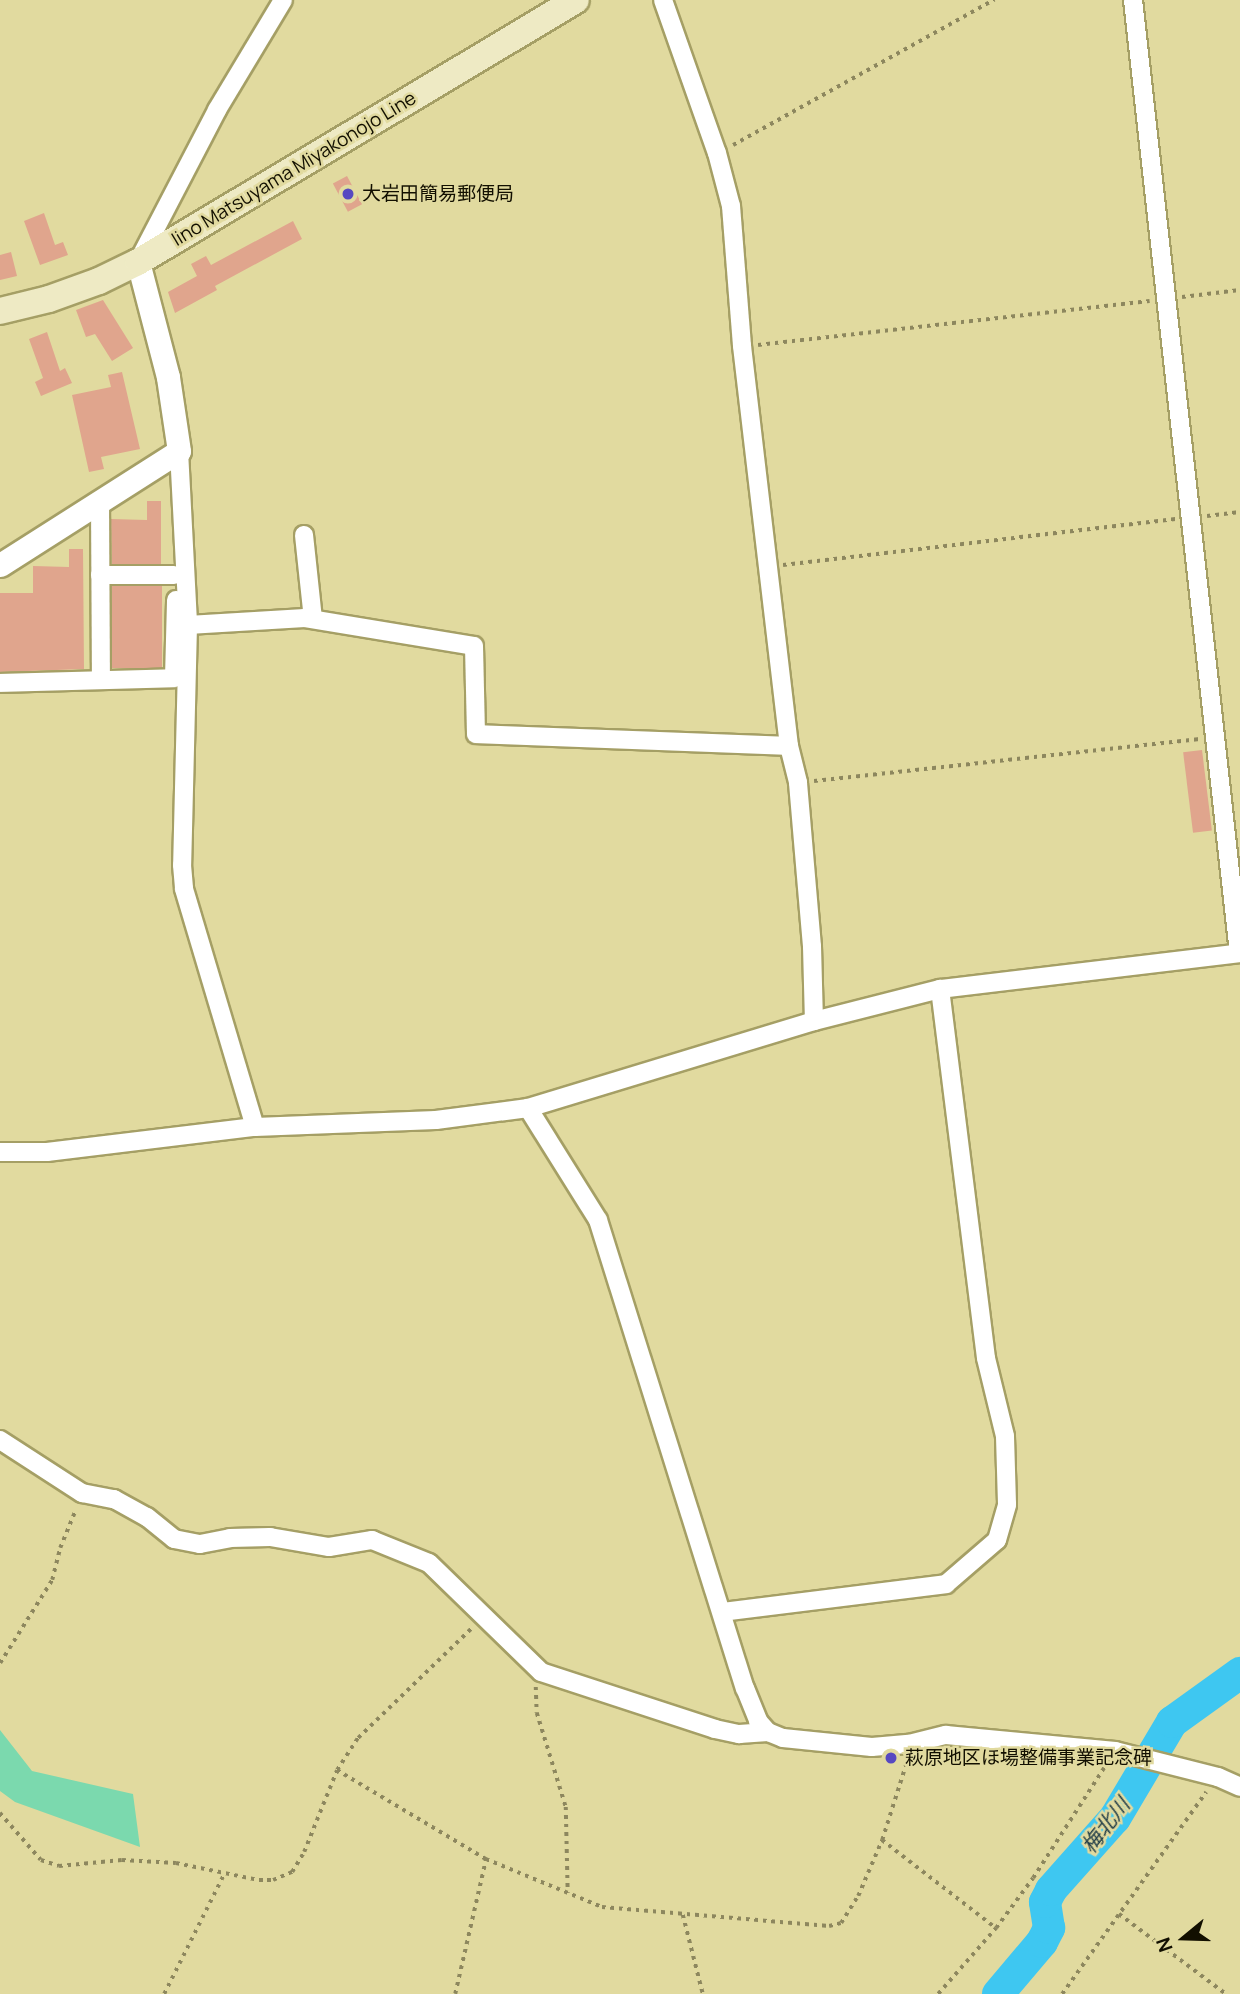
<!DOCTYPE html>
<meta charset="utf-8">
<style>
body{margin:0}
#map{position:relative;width:1240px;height:1994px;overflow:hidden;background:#e1da9f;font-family:Manrope,"Noto Sans JP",sans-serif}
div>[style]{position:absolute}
.green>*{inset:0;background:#7bd9ae}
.river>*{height:32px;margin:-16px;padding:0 16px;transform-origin:16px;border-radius:16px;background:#3ec7f1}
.building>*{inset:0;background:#e0a58d;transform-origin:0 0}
.path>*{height:3.5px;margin-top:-1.75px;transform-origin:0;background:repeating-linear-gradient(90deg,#8d875e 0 3.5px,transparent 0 8.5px)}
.roads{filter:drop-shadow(2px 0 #a59f65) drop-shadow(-2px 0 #a59f65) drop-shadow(0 2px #a59f65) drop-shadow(0 -2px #a59f65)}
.minor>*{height:18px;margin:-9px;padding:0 9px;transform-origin:9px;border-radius:9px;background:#fff}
.tertiary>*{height:23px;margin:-11.5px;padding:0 11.5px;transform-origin:11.5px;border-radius:11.5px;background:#fff}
.secondary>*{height:26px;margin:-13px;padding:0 13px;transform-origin:13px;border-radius:13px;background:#eeeac4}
.dots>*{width:19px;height:19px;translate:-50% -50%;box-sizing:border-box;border:4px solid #e1da9f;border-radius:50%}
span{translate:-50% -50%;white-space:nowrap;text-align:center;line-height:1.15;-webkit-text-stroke:5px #e1da9f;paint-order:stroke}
.street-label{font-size:19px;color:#120f00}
.poi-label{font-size:19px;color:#120f00}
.left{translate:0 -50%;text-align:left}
.water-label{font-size:21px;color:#223e48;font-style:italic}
.north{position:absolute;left:1149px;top:1903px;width:70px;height:70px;-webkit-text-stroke:5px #e1da9f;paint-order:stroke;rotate:251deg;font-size:19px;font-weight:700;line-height:28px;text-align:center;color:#120f00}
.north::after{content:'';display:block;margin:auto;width:24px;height:32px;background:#120f00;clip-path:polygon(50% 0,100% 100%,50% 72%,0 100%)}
</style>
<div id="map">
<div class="green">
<div style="clip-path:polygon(0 1730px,32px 1771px,133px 1794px,140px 1847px,15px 1802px,0 1791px)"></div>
</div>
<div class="river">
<div style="left:998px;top:1994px;width:68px;rotate:-49.8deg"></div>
<div style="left:1042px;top:1942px;width:16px;rotate:-63deg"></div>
<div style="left:1049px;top:1928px;width:26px;rotate:-99deg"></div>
<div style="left:1045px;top:1902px;width:13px;rotate:-63deg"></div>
<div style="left:1051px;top:1890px;width:96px;rotate:-48.4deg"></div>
<div style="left:1115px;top:1818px;width:112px;rotate:-59.3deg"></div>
<div style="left:1172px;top:1722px;width:84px;rotate:-35.8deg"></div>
</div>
<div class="building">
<div style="left:347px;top:176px;width:32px;height:16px;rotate:62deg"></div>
<div style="clip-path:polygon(44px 213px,55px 245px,63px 242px,68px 255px,40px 265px,24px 221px)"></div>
<div style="clip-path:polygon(293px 221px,302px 239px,215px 286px,217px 290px,175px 313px,168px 292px,197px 276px,191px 264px,206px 256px,211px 265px)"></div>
<div style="clip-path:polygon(11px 252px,17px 276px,0 280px,0 255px)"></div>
<div style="clip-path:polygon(103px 300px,133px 348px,112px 361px,95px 334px,86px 337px,76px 310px)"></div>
<div style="clip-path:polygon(47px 332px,60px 371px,65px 368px,72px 383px,41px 396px,35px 382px,43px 378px,29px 339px)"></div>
<div style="clip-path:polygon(122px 372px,140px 449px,101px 457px,104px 469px,89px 472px,72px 395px,111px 387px,108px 375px)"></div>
<div style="clip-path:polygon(147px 501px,161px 501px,161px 564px,112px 564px,111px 519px,147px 520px)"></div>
<div style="clip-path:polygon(69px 549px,83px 549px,84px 669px,0 672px,0 593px,33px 593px,33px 566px,69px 567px)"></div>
<div style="left:112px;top:586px;width:50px;height:82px"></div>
<div style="left:1202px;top:750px;width:81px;height:19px;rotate:83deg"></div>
</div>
<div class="path">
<div style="left:733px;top:145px;width:299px;rotate:-29.1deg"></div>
<div style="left:1182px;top:297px;width:58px;rotate:-6.9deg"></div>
<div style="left:758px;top:345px;width:394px;rotate:-6.4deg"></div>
<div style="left:1207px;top:516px;width:33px;rotate:-7deg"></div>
<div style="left:783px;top:565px;width:395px;rotate:-6.7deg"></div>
<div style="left:814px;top:781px;width:388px;rotate:-6.2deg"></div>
<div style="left:0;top:1663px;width:98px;rotate:-57.9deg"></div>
<div style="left:52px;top:1580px;width:33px;rotate:-76deg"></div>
<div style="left:60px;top:1548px;width:42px;rotate:-67.7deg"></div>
<div style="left:536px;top:1687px;width:26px;rotate:88deg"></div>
<div style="left:537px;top:1713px;width:98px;rotate:72.9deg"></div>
<div style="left:566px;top:1807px;width:86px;rotate:88.7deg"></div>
<div style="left:337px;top:1770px;width:174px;rotate:30.9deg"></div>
<div style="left:486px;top:1859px;width:126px;rotate:22.5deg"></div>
<div style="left:602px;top:1907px;width:228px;rotate:4.8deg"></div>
<div style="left:829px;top:1926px;width:12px;rotate:-14deg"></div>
<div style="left:841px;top:1923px;width:32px;rotate:-58deg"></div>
<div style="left:858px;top:1896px;width:61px;rotate:-66.8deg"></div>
<div style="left:882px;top:1840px;width:83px;rotate:-72.4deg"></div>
<div style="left:0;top:1813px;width:62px;rotate:48.9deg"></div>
<div style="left:41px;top:1860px;width:19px;rotate:18deg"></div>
<div style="left:59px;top:1866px;width:63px;rotate:-5.4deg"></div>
<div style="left:122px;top:1860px;width:54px;rotate:3.2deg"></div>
<div style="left:176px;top:1863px;width:85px;rotate:11.6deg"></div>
<div style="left:259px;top:1880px;width:14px"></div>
<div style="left:273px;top:1880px;width:21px;rotate:-23deg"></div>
<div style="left:292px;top:1872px;width:23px;rotate:-59deg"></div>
<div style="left:304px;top:1852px;width:88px;rotate:-68.1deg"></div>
<div style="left:337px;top:1770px;width:38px;rotate:-57deg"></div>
<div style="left:358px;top:1738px;width:160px;rotate:-44deg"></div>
<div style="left:882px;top:1840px;width:144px;rotate:37.7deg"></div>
<div style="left:1119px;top:1914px;width:134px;rotate:36.8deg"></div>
<div style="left:683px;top:1915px;width:81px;rotate:75.8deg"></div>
<div style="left:164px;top:1994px;width:134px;rotate:-63.4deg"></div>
<div style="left:455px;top:1994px;width:139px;rotate:-77.1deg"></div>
<div style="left:938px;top:1994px;width:88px;rotate:-48.7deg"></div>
<div style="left:996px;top:1928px;width:62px;rotate:-53.5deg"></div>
<div style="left:1033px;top:1878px;width:131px;rotate:-57.2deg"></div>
<div style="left:1062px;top:1994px;width:248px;rotate:-54.5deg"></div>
</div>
<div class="roads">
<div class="minor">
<div style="left:663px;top:0;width:162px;rotate:70.6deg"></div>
<div style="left:717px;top:153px;width:55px;rotate:75.2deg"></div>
<div style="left:731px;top:206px;width:140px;rotate:85.5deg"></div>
<div style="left:742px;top:346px;width:403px;rotate:83.3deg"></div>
<div style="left:789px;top:746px;width:38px;rotate:76deg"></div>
<div style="left:798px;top:783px;width:164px;rotate:85.1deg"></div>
<div style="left:812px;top:946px;width:75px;rotate:88.5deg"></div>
<div style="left:1133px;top:0;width:959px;rotate:83.65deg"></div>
<div style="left:139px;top:260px;width:169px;rotate:-62.5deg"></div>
<div style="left:217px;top:110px;width:128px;rotate:-59deg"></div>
<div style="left:179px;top:451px;width:174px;rotate:87deg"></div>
<div style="left:188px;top:625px;width:240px;rotate:91.4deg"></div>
<div style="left:182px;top:865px;width:24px;rotate:85deg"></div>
<div style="left:184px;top:889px;width:248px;rotate:73.4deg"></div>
<div style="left:100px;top:500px;width:180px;rotate:89.7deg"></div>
<div style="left:304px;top:535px;width:84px;rotate:83.9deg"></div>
<div style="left:100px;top:575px;width:74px"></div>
<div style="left:188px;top:625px;width:117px;rotate:-3.4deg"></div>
<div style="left:305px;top:618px;width:171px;rotate:9.4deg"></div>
<div style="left:474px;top:646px;width:88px;rotate:88.7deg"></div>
<div style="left:476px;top:734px;width:313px;rotate:2.2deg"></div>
<div style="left:0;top:683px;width:174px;rotate:-1.6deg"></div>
<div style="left:174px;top:678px;width:78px;rotate:-88.5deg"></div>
<div style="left:528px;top:1108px;width:132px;rotate:58deg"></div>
<div style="left:598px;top:1220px;width:491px;rotate:72.6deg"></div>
<div style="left:745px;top:1688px;width:35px;rotate:68deg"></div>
<div style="left:758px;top:1721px;width:15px;rotate:48deg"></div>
<div style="left:768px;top:1732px;width:16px;rotate:22deg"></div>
<div style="left:783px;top:1738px;width:89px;rotate:5.8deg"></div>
<div style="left:872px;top:1747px;width:37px;rotate:-5deg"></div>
<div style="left:909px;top:1744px;width:38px;rotate:-14deg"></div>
<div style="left:946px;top:1735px;width:170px;rotate:5.4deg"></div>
<div style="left:1115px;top:1751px;width:106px;rotate:14.2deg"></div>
<div style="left:1218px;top:1777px;width:24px;rotate:24deg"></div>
<div style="left:0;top:1152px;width:47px"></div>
<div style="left:47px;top:1152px;width:209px;rotate:-6.9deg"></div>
<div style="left:255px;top:1127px;width:181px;rotate:-2.2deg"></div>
<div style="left:436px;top:1120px;width:93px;rotate:-7.4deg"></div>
<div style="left:528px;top:1108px;width:299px;rotate:-16.9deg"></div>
<div style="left:814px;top:1021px;width:130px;rotate:-14.3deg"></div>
<div style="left:940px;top:989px;width:302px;rotate:-6.8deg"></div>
<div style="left:0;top:1440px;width:98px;rotate:32.9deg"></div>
<div style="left:82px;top:1493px;width:33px;rotate:11deg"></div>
<div style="left:114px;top:1499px;width:38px;rotate:29deg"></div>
<div style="left:147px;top:1517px;width:35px;rotate:39deg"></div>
<div style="left:174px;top:1539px;width:26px;rotate:11deg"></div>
<div style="left:200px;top:1544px;width:31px;rotate:-11deg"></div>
<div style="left:230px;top:1538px;width:40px;rotate:-1.4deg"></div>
<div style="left:270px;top:1537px;width:60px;rotate:9.6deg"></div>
<div style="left:329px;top:1547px;width:44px;rotate:-9.2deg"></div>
<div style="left:372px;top:1540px;width:61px;rotate:22deg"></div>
<div style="left:429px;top:1563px;width:156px;rotate:44.2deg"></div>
<div style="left:541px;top:1672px;width:183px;rotate:18.1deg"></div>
<div style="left:715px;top:1729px;width:25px;rotate:12deg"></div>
<div style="left:739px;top:1734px;width:29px;rotate:-4deg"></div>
<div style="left:722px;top:1612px;width:226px;rotate:-7.1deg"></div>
<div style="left:946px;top:1584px;width:67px;rotate:-40.8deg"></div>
<div style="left:997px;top:1540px;width:37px;rotate:-74deg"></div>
<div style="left:1007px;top:1504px;width:68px;rotate:-91.7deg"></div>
<div style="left:1005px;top:1436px;width:80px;rotate:-103.7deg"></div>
<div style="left:986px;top:1358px;width:372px;rotate:-97.1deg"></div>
</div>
<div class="tertiary">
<div style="left:0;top:565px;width:212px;rotate:-32.5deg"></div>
<div style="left:179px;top:451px;width:75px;rotate:-98.5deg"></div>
<div style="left:168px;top:377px;width:119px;rotate:-104.6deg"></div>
</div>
<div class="secondary">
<div style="left:0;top:311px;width:50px;rotate:-13.8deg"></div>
<div style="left:49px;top:299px;width:53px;rotate:-19.8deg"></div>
<div style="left:99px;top:281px;width:43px;rotate:-26deg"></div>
<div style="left:138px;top:262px;width:510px;rotate:-30.89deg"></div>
</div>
</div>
<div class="dots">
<div style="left:348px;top:194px;background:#5749c1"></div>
<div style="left:891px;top:1758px;background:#5749c1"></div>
</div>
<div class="street-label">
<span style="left:294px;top:169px;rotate:-31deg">Iino Matsuyama Miyakonojo Line</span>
</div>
<div class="poi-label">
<span class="left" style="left:362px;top:194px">大岩田簡易郵便局</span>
<span class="left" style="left:905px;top:1758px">萩原地区ほ場整備事業記念碑</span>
</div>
<div class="water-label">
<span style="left:1105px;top:1825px;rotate:-52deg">梅北川</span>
</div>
<div class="north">N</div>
</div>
